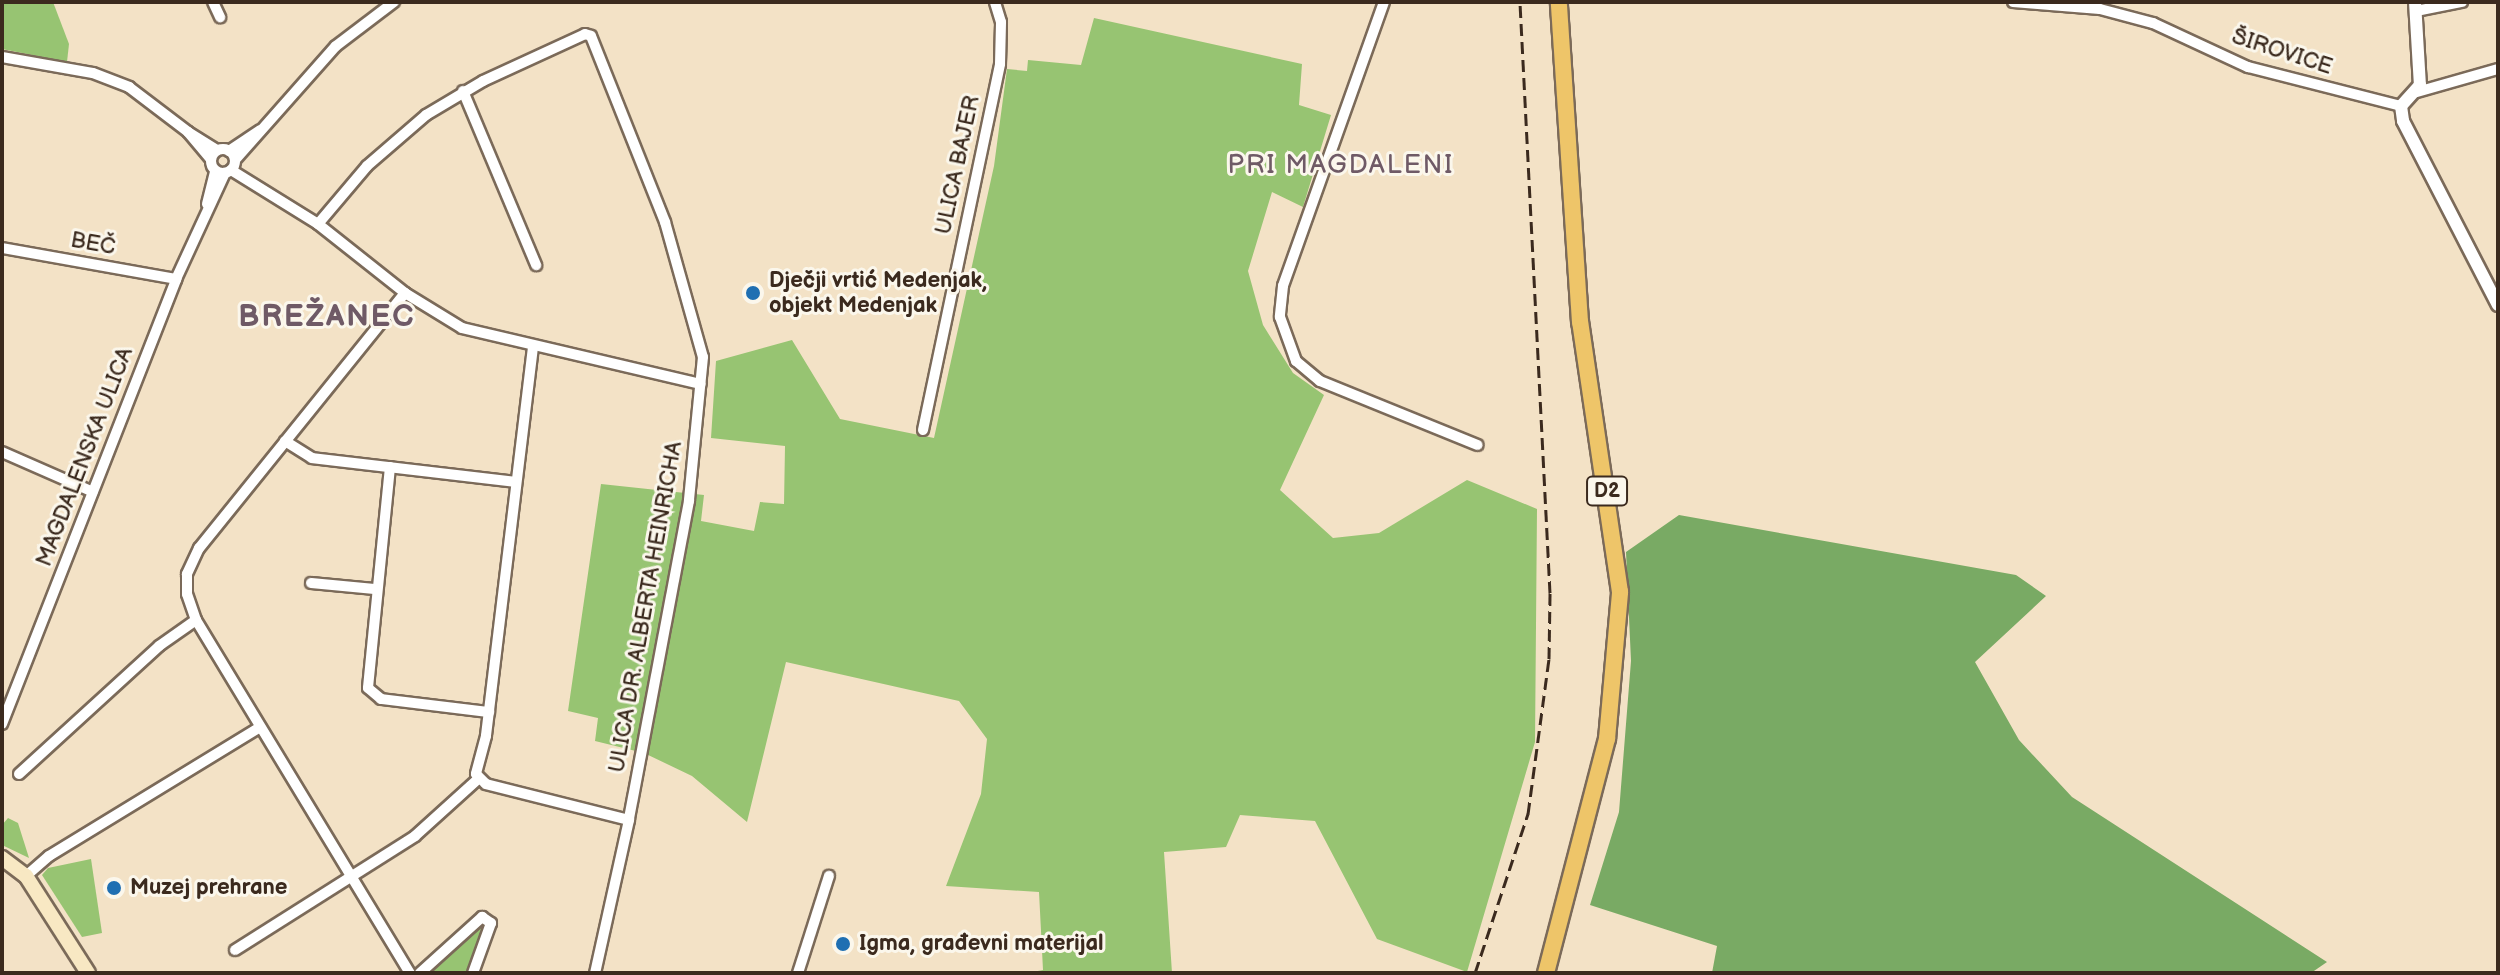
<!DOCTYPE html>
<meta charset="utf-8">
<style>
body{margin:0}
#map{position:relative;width:2500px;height:975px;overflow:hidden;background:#f3e2c6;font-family:"Balsamiq Sans",sans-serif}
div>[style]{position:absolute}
.green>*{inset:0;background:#97c472}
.forest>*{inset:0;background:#79aa64}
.roads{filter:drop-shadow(2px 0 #7b6a59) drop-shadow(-2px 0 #7b6a59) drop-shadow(0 2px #7b6a59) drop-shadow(0 -2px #7b6a59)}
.minor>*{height:10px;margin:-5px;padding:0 5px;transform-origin:5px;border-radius:5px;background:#fff}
.minor>.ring{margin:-5px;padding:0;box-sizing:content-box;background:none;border:10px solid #fff;border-radius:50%}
.tertiary>*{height:12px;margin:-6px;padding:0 6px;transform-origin:6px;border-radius:6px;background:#fff}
.secondary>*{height:14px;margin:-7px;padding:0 7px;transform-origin:7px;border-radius:7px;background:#f8e8c3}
.primary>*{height:16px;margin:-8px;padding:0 8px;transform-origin:8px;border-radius:8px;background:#eec569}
.rail>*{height:3px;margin-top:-1.5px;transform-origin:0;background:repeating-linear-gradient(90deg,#3b2a1e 0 12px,transparent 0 18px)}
.dots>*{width:22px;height:22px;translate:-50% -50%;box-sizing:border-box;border:4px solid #fbf7ec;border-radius:50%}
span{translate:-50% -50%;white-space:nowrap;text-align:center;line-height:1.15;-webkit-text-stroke:6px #fbf7ec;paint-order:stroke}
.shield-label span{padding:2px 6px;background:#fbf7ec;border:2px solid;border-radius:6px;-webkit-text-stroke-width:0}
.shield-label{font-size:20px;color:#3b2a1e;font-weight:700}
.street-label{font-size:22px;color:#3b2a1e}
.poi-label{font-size:22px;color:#3b2a1e;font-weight:700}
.left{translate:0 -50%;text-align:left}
.quarter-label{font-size:26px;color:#6f5a66;letter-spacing:2px}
.district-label{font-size:30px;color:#6f5a66;font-weight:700;letter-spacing:2px}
.frame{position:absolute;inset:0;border:4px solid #3b2a1e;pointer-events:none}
</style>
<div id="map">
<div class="green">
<div style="clip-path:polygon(53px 2px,69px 44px,67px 62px,2px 49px,2px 3px)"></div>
<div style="clip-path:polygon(1094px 18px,1302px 64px,1299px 105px,1331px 115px,1303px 207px,1272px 192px,1248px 271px,1263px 325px,1293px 373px,1324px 395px,1280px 490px,1333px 538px,1379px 533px,1467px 480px,1537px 509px,1535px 742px,1467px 972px,1377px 939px,1315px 821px,1240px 815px,1226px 847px,1164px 852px,1172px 973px,1027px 973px,1043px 970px,1039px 892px,946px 886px,981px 794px,987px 739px,959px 701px,786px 662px,747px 822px,692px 776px,644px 753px,595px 741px,598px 718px,568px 711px,601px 484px,704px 495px,701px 521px,754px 531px,760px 502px,784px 504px,785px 446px,711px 438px,716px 361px,792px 340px,840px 419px,934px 438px,994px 166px,1007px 69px,1027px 71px,1028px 60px,1081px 65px)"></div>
<div style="clip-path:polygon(8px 818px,18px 823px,29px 858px,2px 845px,2px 825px)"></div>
<div style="clip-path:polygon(91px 859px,102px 933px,82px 937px,42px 875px,48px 868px)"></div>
<div style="clip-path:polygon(476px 926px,483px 928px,467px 973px,429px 973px)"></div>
</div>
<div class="forest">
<div style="clip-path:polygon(1679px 515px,2016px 575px,2046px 596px,1975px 662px,2019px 740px,2072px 797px,2327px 962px,2311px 973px,1712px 973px,1717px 946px,1590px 905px,1619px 812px,1631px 661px,1626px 552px)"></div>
</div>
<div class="roads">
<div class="minor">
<div style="left:213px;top:2px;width:17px;rotate:65deg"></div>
<div style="left:1384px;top:2px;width:301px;rotate:109.6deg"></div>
<div style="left:1283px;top:286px;width:31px;rotate:96deg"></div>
<div style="left:1280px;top:317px;width:47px;rotate:70deg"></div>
<div style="left:1296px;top:361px;width:31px;rotate:40deg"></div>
<div style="left:1320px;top:381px;width:170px;rotate:22.1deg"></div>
<div style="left:2013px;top:2px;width:87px;rotate:4.6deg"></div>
<div style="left:2100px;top:9px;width:55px;rotate:14.8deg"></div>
<div style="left:2153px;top:23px;width:105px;rotate:24.9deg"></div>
<div style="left:2248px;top:67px;width:158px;rotate:14.3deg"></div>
<div style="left:2416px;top:11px;width:47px;rotate:-11.1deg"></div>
<div style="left:2px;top:57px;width:92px;rotate:10deg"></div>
<div style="left:93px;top:73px;width:39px;rotate:21deg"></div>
<div style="left:129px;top:87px;width:74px;rotate:37.3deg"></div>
<div style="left:188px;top:132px;width:35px;rotate:50deg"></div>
<div style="left:463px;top:91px;width:189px;rotate:67.2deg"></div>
<div style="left:2417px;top:92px;width:84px;rotate:-15.9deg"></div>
<div style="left:188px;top:132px;width:34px;rotate:32deg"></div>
<div class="ring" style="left:211px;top:149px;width:14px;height:14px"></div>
<div style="left:229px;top:151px;width:37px;rotate:-34deg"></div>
<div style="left:235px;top:160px;width:152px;rotate:-48.5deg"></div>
<div style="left:336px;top:46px;width:73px;rotate:-37.2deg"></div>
<div style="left:231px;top:170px;width:102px;rotate:31.8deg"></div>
<div style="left:318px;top:224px;width:111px;rotate:38.4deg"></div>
<div style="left:405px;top:293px;width:67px;rotate:31.6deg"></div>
<div style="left:462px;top:328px;width:245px;rotate:13.2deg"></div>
<div style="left:207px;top:204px;width:34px;rotate:-76deg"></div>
<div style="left:318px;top:224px;width:76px;rotate:-49.8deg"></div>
<div style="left:367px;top:166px;width:78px;rotate:-40.8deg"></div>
<div style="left:426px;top:115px;width:66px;rotate:-30.8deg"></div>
<div style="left:483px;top:81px;width:112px;rotate:-24.7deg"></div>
<div style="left:585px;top:34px;width:6px;rotate:18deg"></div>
<div style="left:591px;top:36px;width:200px;rotate:68.3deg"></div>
<div style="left:665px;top:222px;width:140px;rotate:74.3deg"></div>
<div style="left:703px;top:357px;width:145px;rotate:95.6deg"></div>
<div style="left:689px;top:501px;width:325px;rotate:100.7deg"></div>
<div style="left:2px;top:248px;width:177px;rotate:10.1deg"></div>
<div style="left:405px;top:293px;width:328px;rotate:128.9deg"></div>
<div style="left:199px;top:548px;width:29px;rotate:115deg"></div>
<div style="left:187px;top:574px;width:20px;rotate:90deg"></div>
<div style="left:187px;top:594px;width:28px;rotate:71deg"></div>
<div style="left:196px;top:620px;width:413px;rotate:58.8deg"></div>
<div style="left:533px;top:347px;width:392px;rotate:96.9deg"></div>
<div style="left:486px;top:736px;width:39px;rotate:105deg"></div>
<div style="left:476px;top:774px;width:14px;rotate:45deg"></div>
<div style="left:486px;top:784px;width:147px;rotate:14.1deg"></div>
<div style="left:629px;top:820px;width:157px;rotate:102.5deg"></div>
<div style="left:923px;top:430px;width:374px;rotate:-78.1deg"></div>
<div style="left:1000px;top:64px;width:42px;rotate:-88.6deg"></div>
<div style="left:1001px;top:22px;width:21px;rotate:-107deg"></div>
<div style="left:285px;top:441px;width:32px;rotate:32deg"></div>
<div style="left:312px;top:458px;width:205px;rotate:6.7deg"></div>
<div style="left:2px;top:452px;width:99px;rotate:23.7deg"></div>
<div style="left:390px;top:467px;width:222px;rotate:95.7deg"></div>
<div style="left:368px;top:688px;width:17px;rotate:40deg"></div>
<div style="left:381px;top:699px;width:109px;rotate:6.9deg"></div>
<div style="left:311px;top:583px;width:64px;rotate:5.4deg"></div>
<div style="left:2px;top:724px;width:478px;rotate:-68.6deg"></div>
<div style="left:176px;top:279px;width:117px;rotate:-65.2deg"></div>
<div style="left:19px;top:774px;width:190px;rotate:-42.4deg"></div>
<div style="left:159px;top:646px;width:45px;rotate:-35.1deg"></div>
<div style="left:26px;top:876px;width:30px;rotate:-41deg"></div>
<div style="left:49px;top:856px;width:247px;rotate:-31.4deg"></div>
<div style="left:235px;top:950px;width:213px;rotate:-32.3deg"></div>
<div style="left:415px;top:836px;width:85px;rotate:-42.1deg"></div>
<div style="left:420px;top:973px;width:84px;rotate:-42.1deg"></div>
<div style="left:482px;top:917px;width:11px;rotate:34deg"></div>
<div style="left:491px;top:923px;width:53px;rotate:109.8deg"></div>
<div style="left:798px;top:973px;width:102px;rotate:-72.3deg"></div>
</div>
<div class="tertiary">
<div style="left:2415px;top:2px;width:83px;rotate:86.6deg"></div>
<div style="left:2420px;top:85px;width:28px;rotate:132deg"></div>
<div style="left:2401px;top:106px;width:15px;rotate:82deg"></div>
<div style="left:2403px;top:121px;width:207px;rotate:62.7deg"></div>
</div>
<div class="secondary">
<div style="left:2px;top:858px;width:30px;rotate:37deg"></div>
<div style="left:26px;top:876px;width:115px;rotate:57.4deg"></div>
</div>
<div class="primary">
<div style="left:1546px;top:973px;width:242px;rotate:-75.4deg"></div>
<div style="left:1607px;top:739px;width:148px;rotate:-84.9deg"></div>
<div style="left:1620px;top:592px;width:273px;rotate:-98.4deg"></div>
<div style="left:1580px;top:322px;width:321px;rotate:-93.8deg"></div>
</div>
</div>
<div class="rail">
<div style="left:1475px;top:973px;width:168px;rotate:-71.6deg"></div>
<div style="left:1528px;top:814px;width:156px;rotate:-82.3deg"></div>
<div style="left:1549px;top:659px;width:66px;rotate:-89.1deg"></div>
<div style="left:1550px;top:593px;width:592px;rotate:-92.91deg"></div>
</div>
<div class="dots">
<div style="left:753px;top:293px;background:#1f6fb2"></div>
<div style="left:114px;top:888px;background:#1f6fb2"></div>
<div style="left:843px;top:944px;background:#1f6fb2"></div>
</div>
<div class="shield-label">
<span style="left:1607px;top:491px">D2</span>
</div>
<div class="street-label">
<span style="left:2282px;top:52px;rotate:18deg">ŠIROVICE</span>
<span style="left:958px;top:165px;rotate:-78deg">ULICA BAJER</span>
<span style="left:93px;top:244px;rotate:10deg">BEČ</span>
<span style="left:85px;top:457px;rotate:-69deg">MAGDALENSKA ULICA</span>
<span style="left:646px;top:607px;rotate:-80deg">ULICA DR. ALBERTA HEINRICHA</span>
</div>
<div class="poi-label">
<span class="left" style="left:769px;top:293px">Dječji vrtić Medenjak,<br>objekt Medenjak</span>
<span class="left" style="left:130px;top:888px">Muzej prehrane</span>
<span class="left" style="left:859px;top:944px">Igma, građevni materijal</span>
</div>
<div class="quarter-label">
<span style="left:1341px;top:166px">PRI MAGDALENI</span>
</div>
<div class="district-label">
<span style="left:327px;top:317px">BREŽANEC</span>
</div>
<div class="frame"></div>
</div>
